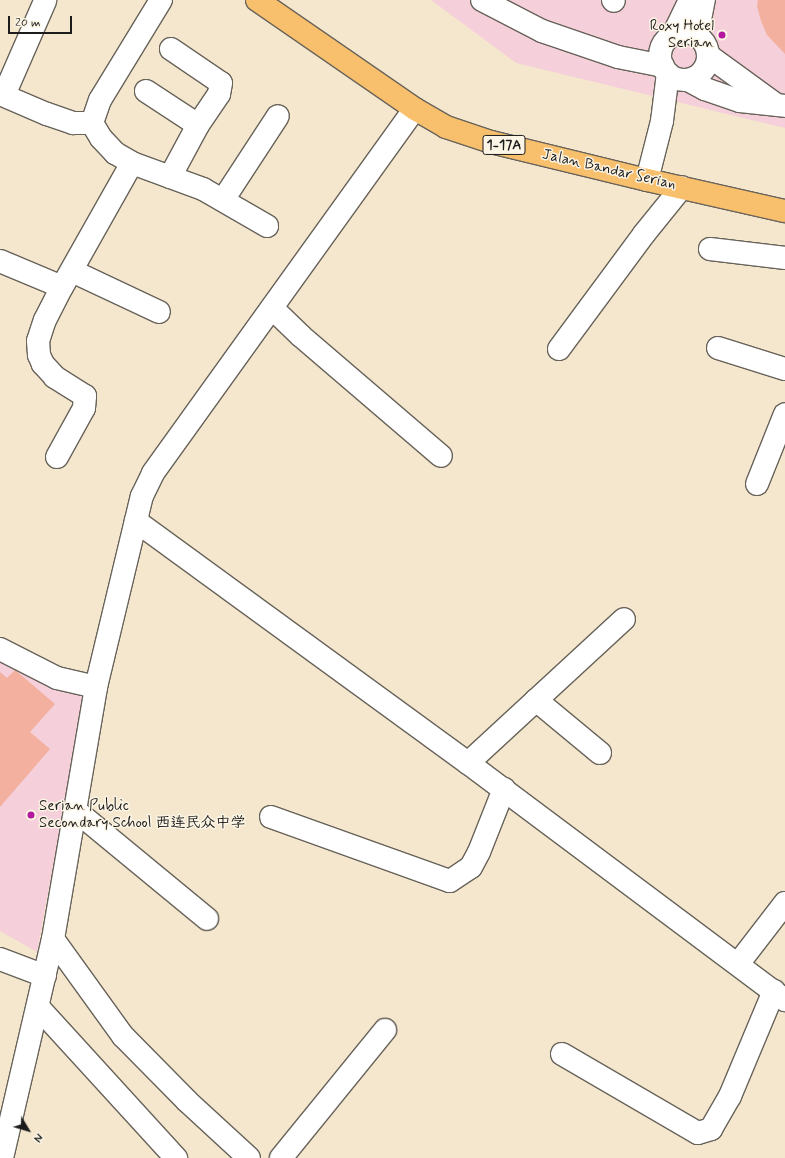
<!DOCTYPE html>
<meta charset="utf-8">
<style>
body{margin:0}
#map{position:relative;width:785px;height:1158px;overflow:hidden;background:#f5e7ce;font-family:Mynerve,"LXGW WenKai TC",sans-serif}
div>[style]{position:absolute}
.built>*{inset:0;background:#f5cfda}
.building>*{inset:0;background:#f3b09e}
.roads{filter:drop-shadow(1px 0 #68635a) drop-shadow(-1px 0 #68635a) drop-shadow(0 1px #68635a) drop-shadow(0 -1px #68635a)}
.minor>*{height:22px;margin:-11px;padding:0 11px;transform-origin:11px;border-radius:11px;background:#fff}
.minor>.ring{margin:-11px;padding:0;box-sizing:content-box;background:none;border:22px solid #fff;border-radius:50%}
.major>*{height:22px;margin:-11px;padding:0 11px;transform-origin:11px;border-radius:11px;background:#f8bf6c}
.dots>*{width:11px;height:11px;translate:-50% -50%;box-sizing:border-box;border:2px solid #fcf5e5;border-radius:50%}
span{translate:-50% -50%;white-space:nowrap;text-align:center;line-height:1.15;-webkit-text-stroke:3px #fcf5e5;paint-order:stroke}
.shield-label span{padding:1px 3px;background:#fcf5e5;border:1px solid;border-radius:3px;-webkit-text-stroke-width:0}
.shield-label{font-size:14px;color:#1c1c1c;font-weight:700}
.poi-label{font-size:15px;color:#1c1c1c}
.right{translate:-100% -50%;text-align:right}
.left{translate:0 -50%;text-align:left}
.street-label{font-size:15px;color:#1c1c1c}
.north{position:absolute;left:8px;top:1110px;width:40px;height:40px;-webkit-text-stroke:3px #fcf5e5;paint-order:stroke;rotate:128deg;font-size:11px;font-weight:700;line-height:16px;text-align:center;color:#1c1c1c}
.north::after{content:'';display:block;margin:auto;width:14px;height:18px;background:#1c1c1c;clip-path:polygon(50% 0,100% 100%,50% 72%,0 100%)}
.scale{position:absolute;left:8px;top:16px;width:64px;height:18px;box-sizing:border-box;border:2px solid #1c1c1c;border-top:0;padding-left:5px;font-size:12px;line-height:14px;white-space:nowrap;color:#1c1c1c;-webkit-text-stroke:3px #fcf5e5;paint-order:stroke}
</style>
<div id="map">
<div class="built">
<div style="clip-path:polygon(431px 0,785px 0,785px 128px,516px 63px)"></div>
<div style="clip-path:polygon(0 660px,84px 698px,37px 952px,0 931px)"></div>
</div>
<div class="building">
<div style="clip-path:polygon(758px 0,785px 0,785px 54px,767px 35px,761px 21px,757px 6px)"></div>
<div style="clip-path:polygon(15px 670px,55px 704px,30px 732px,50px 749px,0 807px,0 672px,7px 678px)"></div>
</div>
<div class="roads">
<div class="minor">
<div style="left:482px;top:0;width:68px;rotate:27.3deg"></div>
<div style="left:542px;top:31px;width:80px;rotate:18.9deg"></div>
<div style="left:618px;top:57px;width:46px;rotate:11.3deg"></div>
<div style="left:613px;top:0;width:1px;rotate:45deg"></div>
<div class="ring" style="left:660px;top:32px;width:26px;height:26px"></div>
<div style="left:673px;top:35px;width:39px;rotate:-64deg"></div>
<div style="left:697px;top:35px;width:36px;rotate:-79deg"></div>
<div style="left:171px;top:49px;width:60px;rotate:34.2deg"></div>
<div style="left:221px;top:83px;width:11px;rotate:100deg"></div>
<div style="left:219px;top:94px;width:37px;rotate:124deg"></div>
<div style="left:709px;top:56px;width:82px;rotate:36deg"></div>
<div style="left:688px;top:80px;width:19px;rotate:28deg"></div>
<div style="left:705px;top:89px;width:37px;rotate:19deg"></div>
<div style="left:740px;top:101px;width:45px;rotate:6.3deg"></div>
<div style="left:146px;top:91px;width:62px;rotate:33.2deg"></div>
<div style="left:198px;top:125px;width:59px;rotate:118.3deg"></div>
<div style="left:0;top:94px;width:51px;rotate:23.1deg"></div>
<div style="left:47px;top:114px;width:28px;rotate:19deg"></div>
<div style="left:73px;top:123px;width:19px"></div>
<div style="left:92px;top:123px;width:24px;rotate:-71deg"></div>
<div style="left:100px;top:100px;width:117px;rotate:-58.6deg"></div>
<div style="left:4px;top:95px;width:103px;rotate:-66.4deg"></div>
<div style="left:92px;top:123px;width:17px;rotate:59deg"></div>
<div style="left:101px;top:138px;width:21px;rotate:47deg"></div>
<div style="left:115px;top:153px;width:20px;rotate:30deg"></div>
<div style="left:132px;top:163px;width:76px;rotate:20.1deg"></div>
<div style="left:203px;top:189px;width:74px;rotate:30deg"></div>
<div style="left:647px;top:180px;width:61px;rotate:-75.7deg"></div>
<div style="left:662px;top:121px;width:48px;rotate:-82.9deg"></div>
<div style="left:223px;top:200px;width:100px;rotate:-56.8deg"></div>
<div style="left:710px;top:249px;width:76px;rotate:6.8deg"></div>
<div style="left:0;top:261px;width:67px;rotate:22.8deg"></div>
<div style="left:72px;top:271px;width:96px;rotate:25.2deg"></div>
<div style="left:272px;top:308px;width:40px;rotate:44deg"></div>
<div style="left:301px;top:336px;width:184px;rotate:40.6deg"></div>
<div style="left:718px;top:348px;width:70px;rotate:17.4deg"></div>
<div style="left:559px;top:349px;width:143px;rotate:-53.5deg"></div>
<div style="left:644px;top:234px;width:60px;rotate:-51deg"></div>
<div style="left:57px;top:457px;width:56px;rotate:-61.1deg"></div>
<div style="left:84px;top:408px;width:12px;rotate:-85deg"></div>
<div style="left:85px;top:396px;width:36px;rotate:-148deg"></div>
<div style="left:55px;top:377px;width:18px;rotate:-133deg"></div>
<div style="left:43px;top:364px;width:10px;rotate:-114deg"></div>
<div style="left:39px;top:355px;width:14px;rotate:-94deg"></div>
<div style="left:38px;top:341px;width:22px;rotate:-72deg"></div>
<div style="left:45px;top:320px;width:37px;rotate:-63deg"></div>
<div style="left:62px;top:287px;width:142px;rotate:-60.6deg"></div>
<div style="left:757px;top:484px;width:75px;rotate:-68.2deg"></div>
<div style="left:136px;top:521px;width:411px;rotate:36.1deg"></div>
<div style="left:468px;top:763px;width:396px;rotate:36.8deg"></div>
<div style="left:0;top:649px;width:64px;rotate:27deg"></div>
<div style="left:57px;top:678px;width:40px;rotate:13deg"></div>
<div style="left:536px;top:700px;width:83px;rotate:39.6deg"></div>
<div style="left:468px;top:763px;width:212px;rotate:-42.7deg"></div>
<div style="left:75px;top:810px;width:171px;rotate:39.5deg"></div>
<div style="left:271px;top:817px;width:190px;rotate:19.7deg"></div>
<div style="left:450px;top:881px;width:25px;rotate:-34deg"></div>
<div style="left:471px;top:867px;width:17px;rotate:-62deg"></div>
<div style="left:479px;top:852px;width:68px;rotate:-68.4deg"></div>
<div style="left:53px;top:939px;width:120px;rotate:54.2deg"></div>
<div style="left:123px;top:1036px;width:91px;rotate:45.4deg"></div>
<div style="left:187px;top:1101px;width:84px;rotate:42.6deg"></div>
<div style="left:0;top:959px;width:48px;rotate:20.7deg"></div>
<div style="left:738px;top:964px;width:77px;rotate:-52.4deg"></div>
<div style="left:38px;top:1007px;width:205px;rotate:47.6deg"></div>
<div style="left:562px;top:1054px;width:157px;rotate:30.2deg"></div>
<div style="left:698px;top:1133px;width:14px;rotate:-17deg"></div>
<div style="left:711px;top:1129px;width:38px;rotate:-60deg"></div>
<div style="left:730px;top:1096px;width:114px;rotate:-67.3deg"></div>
<div style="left:2px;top:1158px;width:225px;rotate:-76.9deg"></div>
<div style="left:53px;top:939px;width:256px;rotate:-80.3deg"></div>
<div style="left:96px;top:687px;width:196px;rotate:-76.5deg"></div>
<div style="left:142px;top:496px;width:25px;rotate:-64deg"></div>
<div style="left:153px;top:473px;width:448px;rotate:-54.3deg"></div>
<div style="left:281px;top:1158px;width:165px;rotate:-50.9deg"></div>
</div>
<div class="major">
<div style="left:257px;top:0;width:192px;rotate:34.6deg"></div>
<div style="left:415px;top:109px;width:36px;rotate:30deg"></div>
<div style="left:446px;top:127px;width:47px;rotate:18.4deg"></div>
<div style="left:491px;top:142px;width:161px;rotate:13.7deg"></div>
<div style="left:647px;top:180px;width:141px;rotate:12.7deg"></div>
</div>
</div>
<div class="dots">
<div style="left:722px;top:35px;background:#b5179e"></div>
<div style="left:31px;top:815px;background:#b5179e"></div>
</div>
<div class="shield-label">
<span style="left:504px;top:145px">1-17A</span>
</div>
<div class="poi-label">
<span class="right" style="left:714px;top:35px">Roxy Hotel<br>Serian</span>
<span class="left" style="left:39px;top:815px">Serian Public<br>Secondary School 西连民众中学</span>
</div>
<div class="street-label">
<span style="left:609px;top:170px;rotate:13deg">Jalan Bandar Serian</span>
</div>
<div class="north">N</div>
<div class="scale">20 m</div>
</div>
